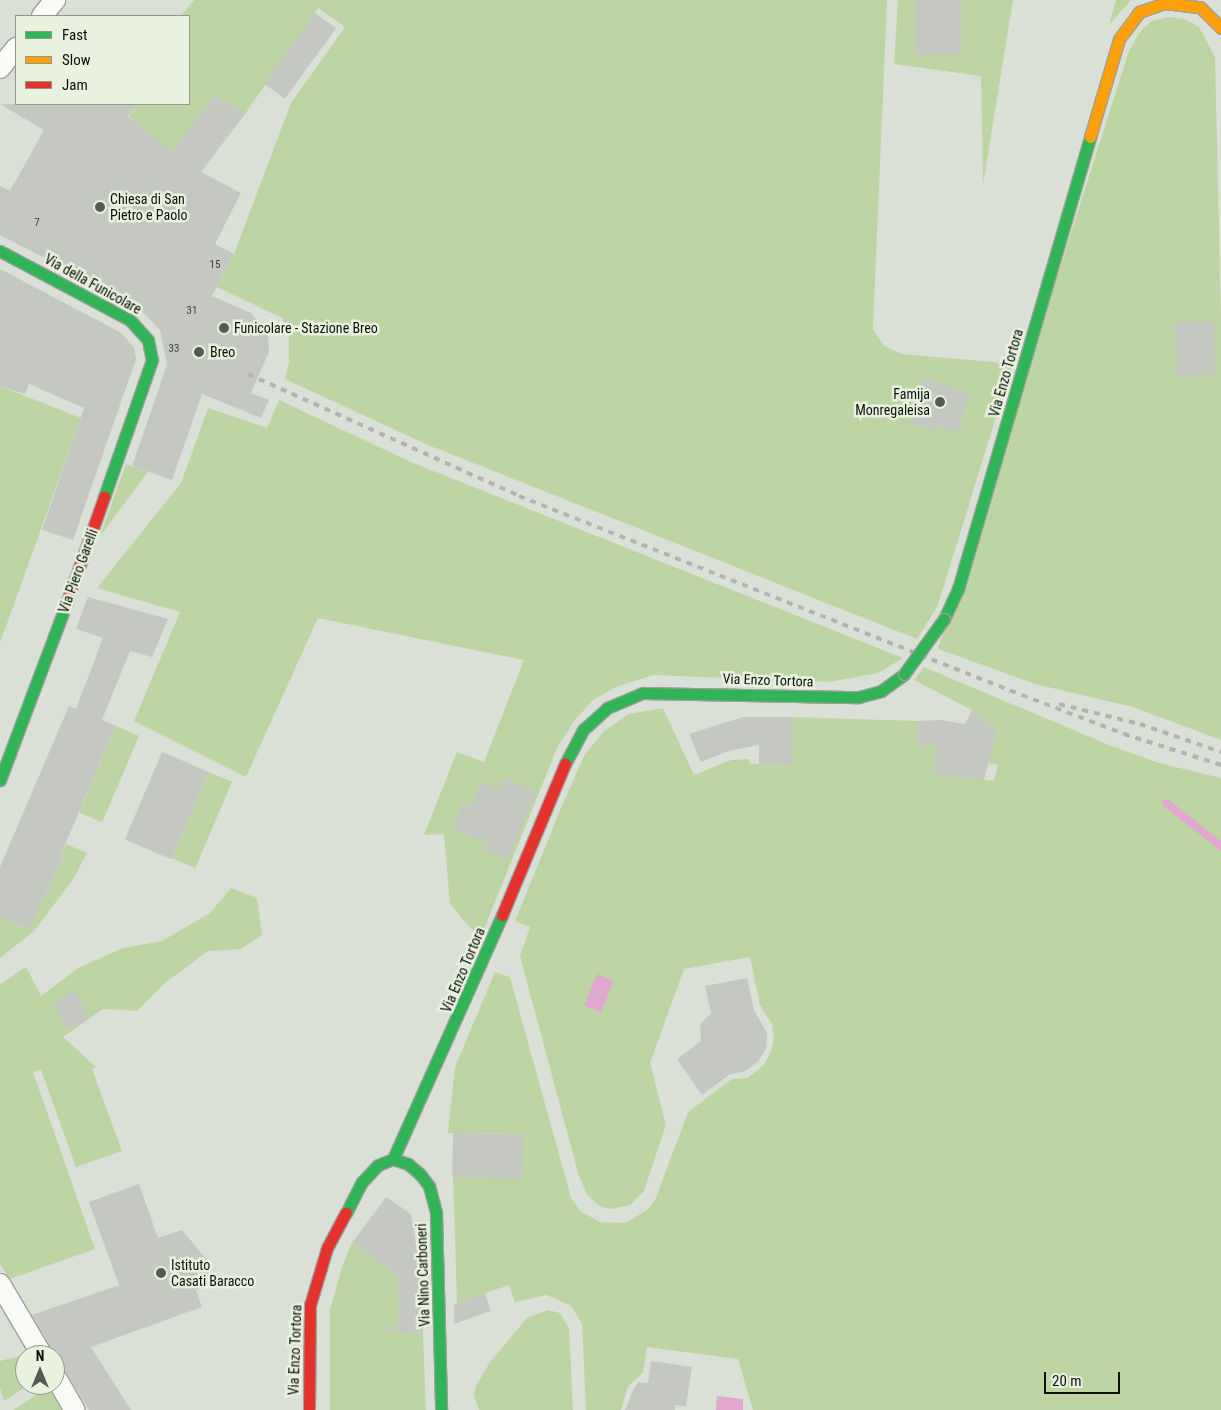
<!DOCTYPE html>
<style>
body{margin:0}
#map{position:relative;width:1221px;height:1410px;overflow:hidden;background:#dbe0d6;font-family:"Roboto Condensed",sans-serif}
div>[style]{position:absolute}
.green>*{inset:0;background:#bdd5a2;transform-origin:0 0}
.water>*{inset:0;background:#e1a7ce;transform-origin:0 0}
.stream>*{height:8px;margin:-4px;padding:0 4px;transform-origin:4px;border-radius:4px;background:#e1a7ce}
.building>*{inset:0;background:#c4c8c1;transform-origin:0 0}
.roads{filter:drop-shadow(1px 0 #9da19a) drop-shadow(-1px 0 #9da19a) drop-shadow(0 1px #9da19a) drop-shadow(0 -1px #9da19a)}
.street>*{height:20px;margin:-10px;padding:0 10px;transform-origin:10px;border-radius:10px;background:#fafaf9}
.fast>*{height:11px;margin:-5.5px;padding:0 5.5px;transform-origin:5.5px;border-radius:5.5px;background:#30b455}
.slow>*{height:11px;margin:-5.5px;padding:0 5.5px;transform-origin:5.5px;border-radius:5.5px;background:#ff9f0a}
.jam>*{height:11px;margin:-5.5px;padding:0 5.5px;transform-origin:5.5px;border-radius:5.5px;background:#e5322d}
.rail>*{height:4px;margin-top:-2px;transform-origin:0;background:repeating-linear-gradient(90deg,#b2b4b1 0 6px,transparent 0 12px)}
.bridges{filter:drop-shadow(1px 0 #9da19a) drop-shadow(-1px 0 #9da19a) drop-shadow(0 1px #9da19a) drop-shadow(0 -1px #9da19a)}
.fast-bridge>*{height:11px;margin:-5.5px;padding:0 5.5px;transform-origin:5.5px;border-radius:5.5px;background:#30b455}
.dots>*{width:14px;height:14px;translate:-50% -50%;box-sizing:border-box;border:2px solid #e8f2df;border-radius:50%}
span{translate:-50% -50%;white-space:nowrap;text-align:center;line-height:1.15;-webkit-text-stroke:5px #e8f2df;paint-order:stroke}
.number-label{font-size:11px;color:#3b3e38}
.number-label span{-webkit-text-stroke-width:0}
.poi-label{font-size:14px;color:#0d100a}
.left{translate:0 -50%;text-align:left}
.right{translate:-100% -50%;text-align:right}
.street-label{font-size:14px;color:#0d100a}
.legend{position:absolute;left:15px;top:15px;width:175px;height:90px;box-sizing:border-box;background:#e8f2df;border:1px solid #90988a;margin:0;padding:6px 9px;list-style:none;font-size:15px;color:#0d100a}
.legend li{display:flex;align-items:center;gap:10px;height:25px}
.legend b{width:25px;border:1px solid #90988a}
.north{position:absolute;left:15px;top:1345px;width:50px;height:50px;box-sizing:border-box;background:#e8f2df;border:1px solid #90988a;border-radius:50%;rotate:0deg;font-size:14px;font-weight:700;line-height:20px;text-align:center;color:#0d100a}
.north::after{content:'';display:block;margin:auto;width:18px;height:22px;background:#555951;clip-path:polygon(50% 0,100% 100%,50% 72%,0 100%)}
.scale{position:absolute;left:1044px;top:1372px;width:76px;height:22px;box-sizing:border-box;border:2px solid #0d100a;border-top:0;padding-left:6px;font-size:15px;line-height:18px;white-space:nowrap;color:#0d100a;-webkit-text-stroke:4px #e8f2df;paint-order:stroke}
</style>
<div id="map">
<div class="green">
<div style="clip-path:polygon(194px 0,887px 0,873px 329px,884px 346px,902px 354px,993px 362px,1011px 368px,938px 605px,917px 639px,428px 445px,285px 379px,289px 363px,289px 335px,282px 318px,217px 287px,234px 254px,291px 103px,345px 27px,318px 8px,245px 114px,215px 95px,161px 171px,138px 139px,144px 129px,129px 116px,138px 104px,189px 104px,189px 16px,181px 16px)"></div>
<div style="clip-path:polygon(898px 0,1013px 0,983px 185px,981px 76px,894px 64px)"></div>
<div style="clip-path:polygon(1116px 0,1131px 0,1109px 25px)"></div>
<div style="clip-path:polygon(1169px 17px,1185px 19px,1199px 27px,1215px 57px,1221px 319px,1221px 740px,1133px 707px,1035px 684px,938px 649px,1129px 51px,1139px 33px,1152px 21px)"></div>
<div style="clip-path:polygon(0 386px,81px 418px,0 643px)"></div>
<div style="clip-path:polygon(279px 400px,411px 462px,903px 658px,878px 673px,829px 682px,653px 675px,616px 687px,593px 700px,574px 721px,557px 748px,480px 939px,450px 904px,444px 834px,424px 835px,457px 752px,484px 762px,524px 660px,318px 618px,246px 777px,134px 721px,180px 612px,97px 588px,181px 483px,208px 408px,267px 428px)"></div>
<div style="clip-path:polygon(126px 464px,148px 472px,100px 536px)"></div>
<div style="clip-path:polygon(924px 667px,1109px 745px,1159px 763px,1221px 778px,1221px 1410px,753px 1410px,738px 1359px,647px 1347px,643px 1373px,628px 1386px,621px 1410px,586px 1410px,582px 1324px,571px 1306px,547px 1295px,515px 1302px,509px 1285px,457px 1303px,453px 1177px,522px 1177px,522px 1134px,448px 1133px,455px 1067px,495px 972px,510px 977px,571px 1198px,580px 1211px,600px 1222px,625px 1223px,647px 1210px,655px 1200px,688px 1112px,732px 1079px,747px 1078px,763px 1066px,771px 1052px,774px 1038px,772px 1024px,760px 1005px,750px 957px,684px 969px,650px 1063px,666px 1125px,644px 1191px,630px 1205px,611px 1209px,601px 1207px,587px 1195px,578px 1173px,520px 956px,530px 927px,515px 921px,563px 803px,585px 754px,604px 731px,629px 714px,663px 708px,694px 775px,731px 760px,749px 759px,750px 764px,793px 765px,793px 717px,916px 721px,918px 746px,936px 743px,934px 774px,994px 781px,998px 765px,988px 763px,997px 730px,972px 710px,914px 680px)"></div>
<div style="left:116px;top:726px;width:25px;height:94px;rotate:23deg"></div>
<div style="left:209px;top:772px;width:25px;height:94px;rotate:23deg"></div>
<div style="clip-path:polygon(66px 844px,87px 853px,74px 878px,34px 931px,0 958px,0 918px,29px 930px,63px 858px,60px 856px)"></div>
<div style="clip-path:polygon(231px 888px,257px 898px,262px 935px,241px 949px,208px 951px,166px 982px,137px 1011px,103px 1009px,63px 1037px,96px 1067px,92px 1069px,122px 1151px,76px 1167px,41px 1070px,33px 1072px,95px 1249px,10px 1279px,0 1264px,0 984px,26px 967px,41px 996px,78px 968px,123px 948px,162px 941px,210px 913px)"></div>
<div style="clip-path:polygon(352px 1243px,387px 1268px,398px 1261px,399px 1332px,423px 1333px,426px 1410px,330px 1410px,330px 1310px,342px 1267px)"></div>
<div style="clip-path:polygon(548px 1310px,560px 1313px,569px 1328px,573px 1410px,479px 1410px,474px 1395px,476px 1386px,490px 1362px,527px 1318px)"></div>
<div style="clip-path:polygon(28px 1354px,25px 1355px,25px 1385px,29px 1385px,4px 1401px,0 1388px,0 1361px)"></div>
<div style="clip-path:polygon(48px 1387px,61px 1410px,13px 1410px)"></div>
</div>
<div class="water">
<div style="left:597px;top:974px;width:18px;height:34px;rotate:22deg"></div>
<div style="clip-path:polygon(717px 1396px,743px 1399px,743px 1410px,716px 1410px)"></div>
</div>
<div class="stream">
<div style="left:1166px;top:803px;width:70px;rotate:38deg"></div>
</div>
<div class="building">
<div style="left:915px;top:0;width:46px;height:55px"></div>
<div style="left:315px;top:13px;width:26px;height:87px;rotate:36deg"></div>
<div style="clip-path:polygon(215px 95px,245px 114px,201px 172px,241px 193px,215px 244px,234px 254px,212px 296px,251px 313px,268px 333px,269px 352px,251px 393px,269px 400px,261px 418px,202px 394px,172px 480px,132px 466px,167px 365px,160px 330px,137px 306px,0 235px,0 186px,10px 191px,44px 130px,0 104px,138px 104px,128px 116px,172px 151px)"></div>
<div style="clip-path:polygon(0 269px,120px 332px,134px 347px,136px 359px,73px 540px,42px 530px,84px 408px,29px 384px,25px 394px,0 386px)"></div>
<div style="left:1214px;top:321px;width:54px;height:39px;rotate:88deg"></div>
<div style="clip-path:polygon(923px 378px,970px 393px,958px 432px,938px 426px,936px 431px,909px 423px)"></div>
<div style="clip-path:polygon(88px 597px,168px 619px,152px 657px,130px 651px,102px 720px,116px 726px,60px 856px,63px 858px,29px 930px,0 918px,0 867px,69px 706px,76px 709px,103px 638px,76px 629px)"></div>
<div style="clip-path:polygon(972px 710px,997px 730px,984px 780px,934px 774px,936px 743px,918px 746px,916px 721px,940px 720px,965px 724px)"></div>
<div style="clip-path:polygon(743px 717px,793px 717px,793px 765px,759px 764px,759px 745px,728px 751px,701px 762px,689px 734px)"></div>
<div style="left:162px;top:752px;width:51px;height:95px;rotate:23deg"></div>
<div style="clip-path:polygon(503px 778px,536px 791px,508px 860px,484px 850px,487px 843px,452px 829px,463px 803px,471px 806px,481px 782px,498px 789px)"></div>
<div style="clip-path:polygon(747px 978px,754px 1010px,767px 1033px,766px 1048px,758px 1062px,745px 1071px,729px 1075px,702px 1095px,677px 1059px,701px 1041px,700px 1025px,711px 1013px,705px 986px)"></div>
<div style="left:76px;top:991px;width:31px;height:25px;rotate:65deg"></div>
<div style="left:453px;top:1133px;width:70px;height:44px;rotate:1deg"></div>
<div style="clip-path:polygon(139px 1184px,158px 1238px,182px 1230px,208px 1261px,210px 1284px,196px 1290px,202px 1307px,91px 1347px,131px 1410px,89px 1410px,32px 1315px,119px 1285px,89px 1202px)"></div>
<div style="clip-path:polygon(386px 1197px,411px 1214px,422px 1280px,423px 1333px,383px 1332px,399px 1324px,398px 1276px,352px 1243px)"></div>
<div style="clip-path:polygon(485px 1293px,491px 1311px,454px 1324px,454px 1304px)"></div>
<div style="clip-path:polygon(651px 1361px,692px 1367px,686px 1406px,675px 1405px,675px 1410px,625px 1410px,634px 1388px,639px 1382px,648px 1383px)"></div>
</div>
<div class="roads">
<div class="street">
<div style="left:42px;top:16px;width:21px;rotate:-51deg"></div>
<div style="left:0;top:68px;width:26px;rotate:-51deg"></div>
<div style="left:0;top:1284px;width:82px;rotate:59.4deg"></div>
<div style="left:55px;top:1376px;width:39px;rotate:60deg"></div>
</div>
<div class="fast">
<div style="left:0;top:251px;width:147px;rotate:28deg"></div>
<div style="left:130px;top:320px;width:27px;rotate:48deg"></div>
<div style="left:148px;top:340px;width:20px;rotate:79deg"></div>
<div style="left:152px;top:360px;width:145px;rotate:109.3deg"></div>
<div style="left:944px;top:619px;width:33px;rotate:-65deg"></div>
<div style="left:958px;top:589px;width:471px;rotate:-73.7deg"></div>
<div style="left:565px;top:764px;width:40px;rotate:-62deg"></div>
<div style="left:584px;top:729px;width:31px;rotate:-42deg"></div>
<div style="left:607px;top:708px;width:39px;rotate:-23deg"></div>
<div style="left:643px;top:693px;width:216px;rotate:1.1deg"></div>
<div style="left:859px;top:697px;width:23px;rotate:-15deg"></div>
<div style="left:881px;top:691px;width:29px;rotate:-36deg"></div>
<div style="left:0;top:780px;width:188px;rotate:-69.4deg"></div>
<div style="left:393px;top:1159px;width:16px;rotate:18deg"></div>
<div style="left:408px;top:1164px;width:16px;rotate:40deg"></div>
<div style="left:420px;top:1174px;width:15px;rotate:53deg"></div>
<div style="left:429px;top:1186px;width:28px;rotate:75deg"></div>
<div style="left:436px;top:1213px;width:197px;rotate:88.5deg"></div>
<div style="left:346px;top:1213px;width:35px;rotate:-63deg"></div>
<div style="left:362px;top:1182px;width:23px;rotate:-47deg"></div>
<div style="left:378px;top:1165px;width:16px;rotate:-22deg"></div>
<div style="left:393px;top:1159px;width:267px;rotate:-65.9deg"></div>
</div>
<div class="slow">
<div style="left:1090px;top:137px;width:102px;rotate:-73.5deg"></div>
<div style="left:1119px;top:39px;width:34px;rotate:-53deg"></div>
<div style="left:1139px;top:12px;width:28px;rotate:-19deg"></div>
<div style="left:1165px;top:3px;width:35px;rotate:7deg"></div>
<div style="left:1200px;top:7px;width:30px;rotate:45deg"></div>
</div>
<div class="jam">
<div style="left:66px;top:604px;width:114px;rotate:-70.4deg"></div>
<div style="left:502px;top:915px;width:164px;rotate:-67.4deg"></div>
<div style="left:309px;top:1410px;width:105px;rotate:-89.5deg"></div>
<div style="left:310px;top:1305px;width:59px;rotate:-73.4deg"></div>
<div style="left:327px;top:1248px;width:40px;rotate:-62deg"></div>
</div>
</div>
<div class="rail">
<div style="left:248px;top:374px;width:297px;rotate:24.2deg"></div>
<div style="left:519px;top:496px;width:541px;rotate:21.59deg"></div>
<div style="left:1022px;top:695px;width:109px;rotate:20.9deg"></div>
<div style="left:1124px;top:734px;width:102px;rotate:17.7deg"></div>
<div style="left:1059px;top:704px;width:83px;rotate:13.9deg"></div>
<div style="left:1140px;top:724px;width:86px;rotate:19.1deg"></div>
</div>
<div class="bridges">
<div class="fast-bridge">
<div style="left:904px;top:674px;width:68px;rotate:-54deg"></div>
</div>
</div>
<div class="dots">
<div style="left:100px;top:207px;background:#555951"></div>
<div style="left:224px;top:328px;background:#555951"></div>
<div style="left:199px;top:352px;background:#555951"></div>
<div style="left:940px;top:402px;background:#555951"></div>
<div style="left:161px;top:1273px;background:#555951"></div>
</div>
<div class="number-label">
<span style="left:37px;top:223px">7</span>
<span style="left:215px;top:265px">15</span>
<span style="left:192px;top:311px">31</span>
<span style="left:174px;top:349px">33</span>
</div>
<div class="poi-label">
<span class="left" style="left:110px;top:207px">Chiesa di San<br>Pietro e Paolo</span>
<span class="left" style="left:234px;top:328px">Funicolare - Stazione Breo</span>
<span class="left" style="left:210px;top:352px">Breo</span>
<span class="right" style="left:930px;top:402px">Famija<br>Monregaleisa</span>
<span class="left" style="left:171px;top:1273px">Istituto<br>Casati Baracco</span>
</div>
<div class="street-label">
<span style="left:93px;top:284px;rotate:29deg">Via della Funicolare</span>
<span style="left:1006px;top:373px;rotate:-74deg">Via Enzo Tortora</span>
<span style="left:78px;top:571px;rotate:-70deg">Via Piero Garelli</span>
<span style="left:768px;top:680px;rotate:2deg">Via Enzo Tortora</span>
<span style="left:463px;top:970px;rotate:-67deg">Via Enzo Tortora</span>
<span style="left:423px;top:1275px;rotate:-92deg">Via Nino Carboneri</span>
<span style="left:295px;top:1350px;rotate:-88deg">Via Enzo Tortora</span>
</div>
<ul class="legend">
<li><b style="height:6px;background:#30b455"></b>Fast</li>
<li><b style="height:6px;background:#ff9f0a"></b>Slow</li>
<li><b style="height:6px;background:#e5322d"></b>Jam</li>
</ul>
<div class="north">N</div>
<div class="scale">20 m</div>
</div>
